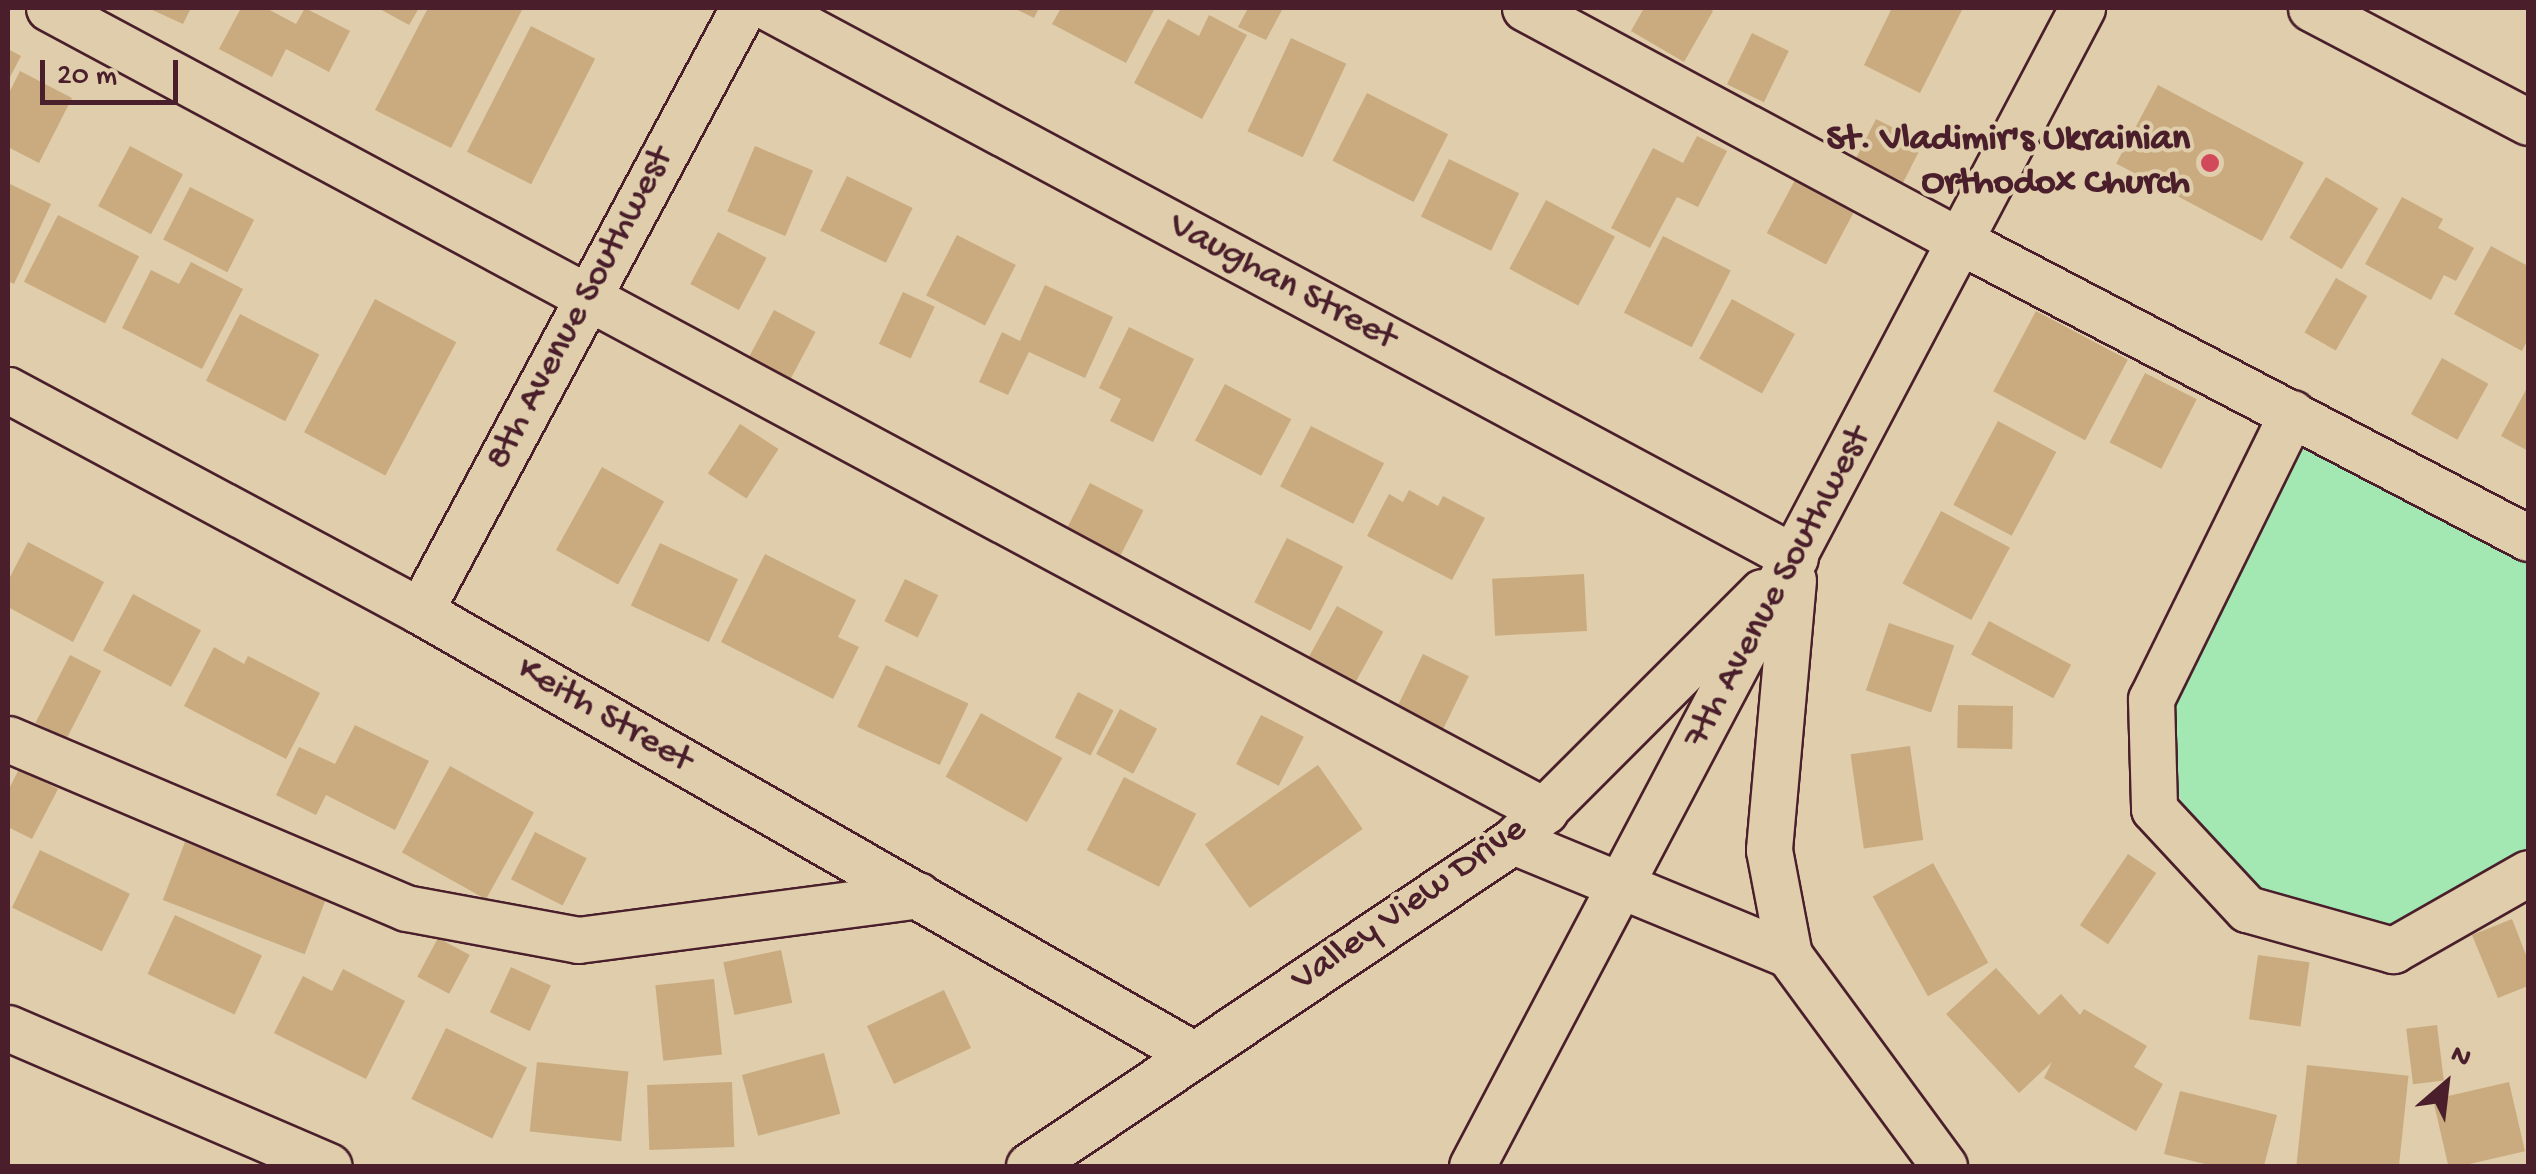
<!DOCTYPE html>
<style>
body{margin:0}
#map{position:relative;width:2536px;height:1174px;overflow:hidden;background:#dfcdab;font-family:"Gochi Hand",sans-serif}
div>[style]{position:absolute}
.green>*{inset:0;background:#a3e7b3}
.building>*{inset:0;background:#caab7f;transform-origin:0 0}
.roads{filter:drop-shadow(2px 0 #4a1f2b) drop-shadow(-2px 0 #4a1f2b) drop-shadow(0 2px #4a1f2b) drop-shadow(0 -2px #4a1f2b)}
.minor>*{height:45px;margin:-22.5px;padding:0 22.5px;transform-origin:22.5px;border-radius:22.5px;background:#dfcdab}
.dots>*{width:28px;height:28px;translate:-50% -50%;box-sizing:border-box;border:5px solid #dfcdab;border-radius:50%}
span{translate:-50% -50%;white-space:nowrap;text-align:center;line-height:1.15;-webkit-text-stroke:8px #dfcdab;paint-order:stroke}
.poi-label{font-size:38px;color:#4a1f2b;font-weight:700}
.right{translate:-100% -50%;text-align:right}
.street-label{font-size:38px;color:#4a1f2b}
.frame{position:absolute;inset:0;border:10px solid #4a1f2b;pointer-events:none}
.north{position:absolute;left:2396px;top:1034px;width:100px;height:100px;-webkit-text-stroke:8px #dfcdab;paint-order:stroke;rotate:28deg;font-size:28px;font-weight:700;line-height:40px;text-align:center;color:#4a1f2b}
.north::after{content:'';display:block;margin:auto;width:35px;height:45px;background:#4a1f2b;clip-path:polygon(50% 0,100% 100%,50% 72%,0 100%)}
.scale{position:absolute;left:40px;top:60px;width:138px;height:45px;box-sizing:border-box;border:5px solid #4a1f2b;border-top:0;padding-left:12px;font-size:30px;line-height:35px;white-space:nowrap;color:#4a1f2b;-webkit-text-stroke:8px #dfcdab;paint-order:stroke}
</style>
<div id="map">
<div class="green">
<div style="clip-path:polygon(2307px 433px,2528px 549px,2528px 858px,2451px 909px,2380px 928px,2275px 903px,2230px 871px,2193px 831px,2169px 770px,2175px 691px)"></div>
</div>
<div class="building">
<div style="clip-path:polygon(148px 8px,191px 8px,183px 24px)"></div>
<div style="clip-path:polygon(241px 8px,266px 8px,296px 24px,305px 8px,350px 31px,329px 72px,286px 49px,272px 77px,219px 49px)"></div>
<div style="clip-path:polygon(378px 8px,419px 8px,409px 25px)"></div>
<div style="clip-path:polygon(428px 8px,523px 8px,451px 148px,375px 110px)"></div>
<div style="clip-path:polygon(1014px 8px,1039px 8px,1034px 18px)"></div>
<div style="clip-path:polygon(1061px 8px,1155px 8px,1126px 63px,1052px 24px)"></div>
<div style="clip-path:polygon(1248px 8px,1283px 8px,1266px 40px,1238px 27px)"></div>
<div style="clip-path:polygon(1644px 8px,1707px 8px,1713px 11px,1684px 62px,1631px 31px)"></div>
<div style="clip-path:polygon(1892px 8px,1963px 8px,1920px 93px,1864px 65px)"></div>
<div style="clip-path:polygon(1209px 15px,1247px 35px,1202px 119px,1134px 83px,1168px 19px,1199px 36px)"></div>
<div style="left:531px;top:26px;width:72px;height:141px;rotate:27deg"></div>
<div style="left:1752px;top:33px;width:41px;height:57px;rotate:26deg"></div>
<div style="left:1291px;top:38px;width:61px;height:103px;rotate:25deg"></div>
<div style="clip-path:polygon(8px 49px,21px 56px,8px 81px)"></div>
<div style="clip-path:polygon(20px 71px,72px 98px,39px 163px,8px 147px,8px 95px)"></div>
<div style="left:2158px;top:85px;width:165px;height:89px;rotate:28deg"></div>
<div style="left:1367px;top:93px;width:91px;height:76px;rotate:27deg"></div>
<div style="left:1876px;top:119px;width:53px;height:51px;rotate:27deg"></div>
<div style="clip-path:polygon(1697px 136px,1727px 151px,1698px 207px,1677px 197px,1650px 248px,1611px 228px,1653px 148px,1683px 163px)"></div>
<div style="left:130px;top:146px;width:60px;height:68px;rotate:28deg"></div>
<div style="left:755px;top:146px;width:63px;height:71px;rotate:23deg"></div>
<div style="left:1449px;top:159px;width:78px;height:64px;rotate:26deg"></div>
<div style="left:847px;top:176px;width:73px;height:61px;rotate:26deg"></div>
<div style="left:2326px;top:177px;width:61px;height:71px;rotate:31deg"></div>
<div style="left:1795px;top:180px;width:67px;height:60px;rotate:28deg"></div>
<div style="clip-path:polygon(8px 183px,51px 204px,14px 284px,8px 281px)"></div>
<div style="left:190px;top:187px;width:72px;height:59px;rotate:27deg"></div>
<div style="clip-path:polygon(2402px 197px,2443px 219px,2438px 228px,2474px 248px,2456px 281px,2444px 275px,2431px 300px,2365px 264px)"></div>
<div style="left:1546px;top:200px;width:78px;height:78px;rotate:28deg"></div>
<div style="left:58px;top:215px;width:91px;height:75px;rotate:27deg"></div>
<div style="left:718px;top:232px;width:55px;height:59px;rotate:28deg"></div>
<div style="left:957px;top:235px;width:66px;height:68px;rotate:27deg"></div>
<div style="left:1663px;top:236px;width:76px;height:86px;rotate:27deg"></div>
<div style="clip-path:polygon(2491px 246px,2528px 266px,2528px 339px,2522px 351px,2454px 314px)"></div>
<div style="clip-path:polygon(191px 262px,243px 289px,202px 369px,122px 328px,151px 270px,179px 284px)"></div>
<div style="left:2336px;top:278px;width:36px;height:63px;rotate:30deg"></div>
<div style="clip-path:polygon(1045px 285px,1113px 317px,1085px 378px,1029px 352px,1008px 395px,979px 382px,1002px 332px,1020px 341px)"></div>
<div style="left:903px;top:292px;width:35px;height:57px;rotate:25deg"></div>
<div style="left:375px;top:299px;width:92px;height:151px;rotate:28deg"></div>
<div style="left:1732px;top:299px;width:72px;height:68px;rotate:29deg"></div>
<div style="left:774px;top:310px;width:47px;height:62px;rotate:28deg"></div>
<div style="left:2036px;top:311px;width:104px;height:91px;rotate:28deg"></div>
<div style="left:240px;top:314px;width:89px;height:75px;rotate:27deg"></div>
<div style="clip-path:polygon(1129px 327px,1194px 359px,1153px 442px,1110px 421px,1121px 399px,1099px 388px)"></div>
<div style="left:2442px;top:358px;width:53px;height:64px;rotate:29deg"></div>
<div style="left:2145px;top:373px;width:58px;height:78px;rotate:27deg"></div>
<div style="left:1225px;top:384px;width:75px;height:64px;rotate:28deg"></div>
<div style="clip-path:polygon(2528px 386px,2528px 451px,2501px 436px)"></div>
<div style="left:1998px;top:421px;width:66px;height:95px;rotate:28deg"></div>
<div style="left:740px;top:424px;width:46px;height:59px;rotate:33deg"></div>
<div style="left:1311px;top:426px;width:82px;height:68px;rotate:27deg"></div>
<div style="left:602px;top:467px;width:71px;height:95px;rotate:29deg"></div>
<div style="left:1090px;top:483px;width:60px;height:60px;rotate:27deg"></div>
<div style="clip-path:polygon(1409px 490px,1438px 506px,1443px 496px,1485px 518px,1452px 580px,1367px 536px,1389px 494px,1403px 502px)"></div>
<div style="left:1941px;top:511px;width:78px;height:82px;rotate:28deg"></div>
<div style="left:1287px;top:538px;width:63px;height:72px;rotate:27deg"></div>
<div style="clip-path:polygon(28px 542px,104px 582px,73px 642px,8px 607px,8px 581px)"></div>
<div style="left:660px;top:543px;width:86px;height:69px;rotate:25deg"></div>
<div style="clip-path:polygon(765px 554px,856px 600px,838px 637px,859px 647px,833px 699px,721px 642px)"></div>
<div style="left:1584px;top:574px;width:57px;height:92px;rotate:87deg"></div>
<div style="left:905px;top:579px;width:37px;height:47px;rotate:26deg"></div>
<div style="left:133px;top:594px;width:77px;height:64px;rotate:28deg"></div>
<div style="left:1337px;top:606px;width:53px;height:64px;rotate:29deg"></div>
<div style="left:1989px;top:621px;width:93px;height:38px;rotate:28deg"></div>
<div style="left:1889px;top:623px;width:69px;height:71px;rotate:19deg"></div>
<div style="clip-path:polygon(214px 647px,244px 664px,248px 656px,320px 693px,286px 759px,184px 706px)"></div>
<div style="left:1423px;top:654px;width:51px;height:62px;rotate:26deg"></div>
<div style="left:70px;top:655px;width:35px;height:76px;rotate:27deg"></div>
<div style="left:886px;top:665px;width:91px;height:68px;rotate:25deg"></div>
<div style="left:1078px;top:692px;width:40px;height:51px;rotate:27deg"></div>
<div style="left:1958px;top:705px;width:55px;height:43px;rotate:1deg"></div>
<div style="left:1120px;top:709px;width:42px;height:51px;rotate:28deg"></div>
<div style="left:981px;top:713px;width:93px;height:73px;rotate:29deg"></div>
<div style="left:1261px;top:715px;width:48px;height:55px;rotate:27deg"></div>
<div style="clip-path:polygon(355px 725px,429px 761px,395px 830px,326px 795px,316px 815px,276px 795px,299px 747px,335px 764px)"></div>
<div style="left:1910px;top:746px;width:95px;height:60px;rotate:82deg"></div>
<div style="left:1318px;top:765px;width:78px;height:138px;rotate:55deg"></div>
<div style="left:450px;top:766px;width:96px;height:99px;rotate:29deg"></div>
<div style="clip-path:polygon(19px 769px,58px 789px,32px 839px,8px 827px,8px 791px)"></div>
<div style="left:1124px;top:777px;width:81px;height:82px;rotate:27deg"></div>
<div style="left:535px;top:832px;width:58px;height:53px;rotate:27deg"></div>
<div style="left:185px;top:842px;width:152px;height:62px;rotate:21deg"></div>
<div style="left:40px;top:850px;width:100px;height:64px;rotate:26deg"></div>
<div style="left:2128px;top:854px;width:34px;height:86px;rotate:34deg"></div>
<div style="left:1933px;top:863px;width:114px;height:69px;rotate:61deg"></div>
<div style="left:175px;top:915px;width:96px;height:65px;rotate:25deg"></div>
<div style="clip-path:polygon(2512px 919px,2528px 960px,2528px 986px,2498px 998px,2472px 935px)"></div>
<div style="left:438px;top:938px;width:36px;height:44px;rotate:28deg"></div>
<div style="left:781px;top:950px;width:54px;height:59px;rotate:78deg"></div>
<div style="left:2258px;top:955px;width:52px;height:65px;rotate:8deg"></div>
<div style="left:511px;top:967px;width:44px;height:50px;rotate:25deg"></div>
<div style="clip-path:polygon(1996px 968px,2039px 1015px,2061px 994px,2080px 1015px,2084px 1009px,2147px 1046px,2134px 1067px,2163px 1084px,2136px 1131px,2044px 1078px,2052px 1062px,2019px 1093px,1946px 1014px)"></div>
<div style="clip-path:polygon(343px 969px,405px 1001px,366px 1079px,274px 1033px,303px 976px,332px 991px)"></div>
<div style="left:714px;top:979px;width:76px;height:59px;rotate:84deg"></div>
<div style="left:944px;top:990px;width:64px;height:85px;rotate:65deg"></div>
<div style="left:2437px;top:1025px;width:56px;height:31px;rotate:83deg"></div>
<div style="left:446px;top:1028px;width:90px;height:79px;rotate:26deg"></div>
<div style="left:824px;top:1053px;width:63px;height:85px;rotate:75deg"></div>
<div style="left:537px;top:1062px;width:92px;height:70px;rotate:6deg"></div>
<div style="left:2307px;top:1065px;width:102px;height:102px;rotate:6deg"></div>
<div style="left:732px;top:1082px;width:65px;height:85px;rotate:88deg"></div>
<div style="left:2509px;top:1082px;width:71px;height:78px;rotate:77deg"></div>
<div style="clip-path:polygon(2180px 1091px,2277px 1115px,2264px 1166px,2213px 1166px,2164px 1154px)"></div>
</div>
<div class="roads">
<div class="minor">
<div style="left:49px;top:8px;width:1698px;rotate:28.23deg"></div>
<div style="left:769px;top:8px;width:1164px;rotate:28.19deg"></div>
<div style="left:1525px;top:8px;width:493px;rotate:28.2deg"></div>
<div style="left:1960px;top:241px;width:641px;rotate:27.6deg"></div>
<div style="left:2311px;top:8px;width:245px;rotate:27.7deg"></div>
<div style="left:8px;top:390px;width:468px;rotate:28.2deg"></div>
<div style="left:420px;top:611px;width:891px;rotate:29.82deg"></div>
<div style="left:2292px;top:413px;width:319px;rotate:116.2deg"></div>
<div style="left:2151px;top:699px;width:110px;rotate:88.4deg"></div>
<div style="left:2154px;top:809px;width:137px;rotate:47.1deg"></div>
<div style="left:2247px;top:909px;width:152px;rotate:15.7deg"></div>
<div style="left:2393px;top:950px;width:155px;rotate:-29.7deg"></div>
<div style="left:1793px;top:580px;width:271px;rotate:95.1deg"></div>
<div style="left:1769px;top:850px;width:107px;rotate:79.2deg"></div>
<div style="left:1789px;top:955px;width:262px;rotate:53.7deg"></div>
<div style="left:420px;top:611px;width:684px;rotate:-61.82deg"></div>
<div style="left:8px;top:739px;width:432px;rotate:23deg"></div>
<div style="left:406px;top:908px;width:175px;rotate:10.5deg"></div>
<div style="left:578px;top:940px;width:343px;rotate:-7.5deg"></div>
<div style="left:1513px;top:841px;width:299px;rotate:22.4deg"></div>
<div style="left:8px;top:1028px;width:349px;rotate:23.3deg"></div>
<div style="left:1029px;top:1166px;width:583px;rotate:-33.88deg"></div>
<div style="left:1513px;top:841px;width:352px;rotate:-45deg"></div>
<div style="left:1472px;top:1166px;width:1309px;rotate:-62.22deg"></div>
</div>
</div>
<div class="dots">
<div style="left:2210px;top:163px;background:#d1495b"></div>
</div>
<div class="poi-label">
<span class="right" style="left:2190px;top:163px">St. Vladimir's Ukrainian<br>Orthodox Church</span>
</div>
<div class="street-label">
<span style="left:1282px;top:283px;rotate:28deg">Vaughan Street</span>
<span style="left:581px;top:309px;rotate:-62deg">8th Avenue Southwest</span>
<span style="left:1779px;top:588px;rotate:-62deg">7th Avenue Southwest</span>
<span style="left:604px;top:716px;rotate:30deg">Keith Street</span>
<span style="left:1410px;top:906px;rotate:-35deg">Valley View Drive</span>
</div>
<div class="frame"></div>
<div class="north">N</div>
<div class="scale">20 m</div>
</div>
